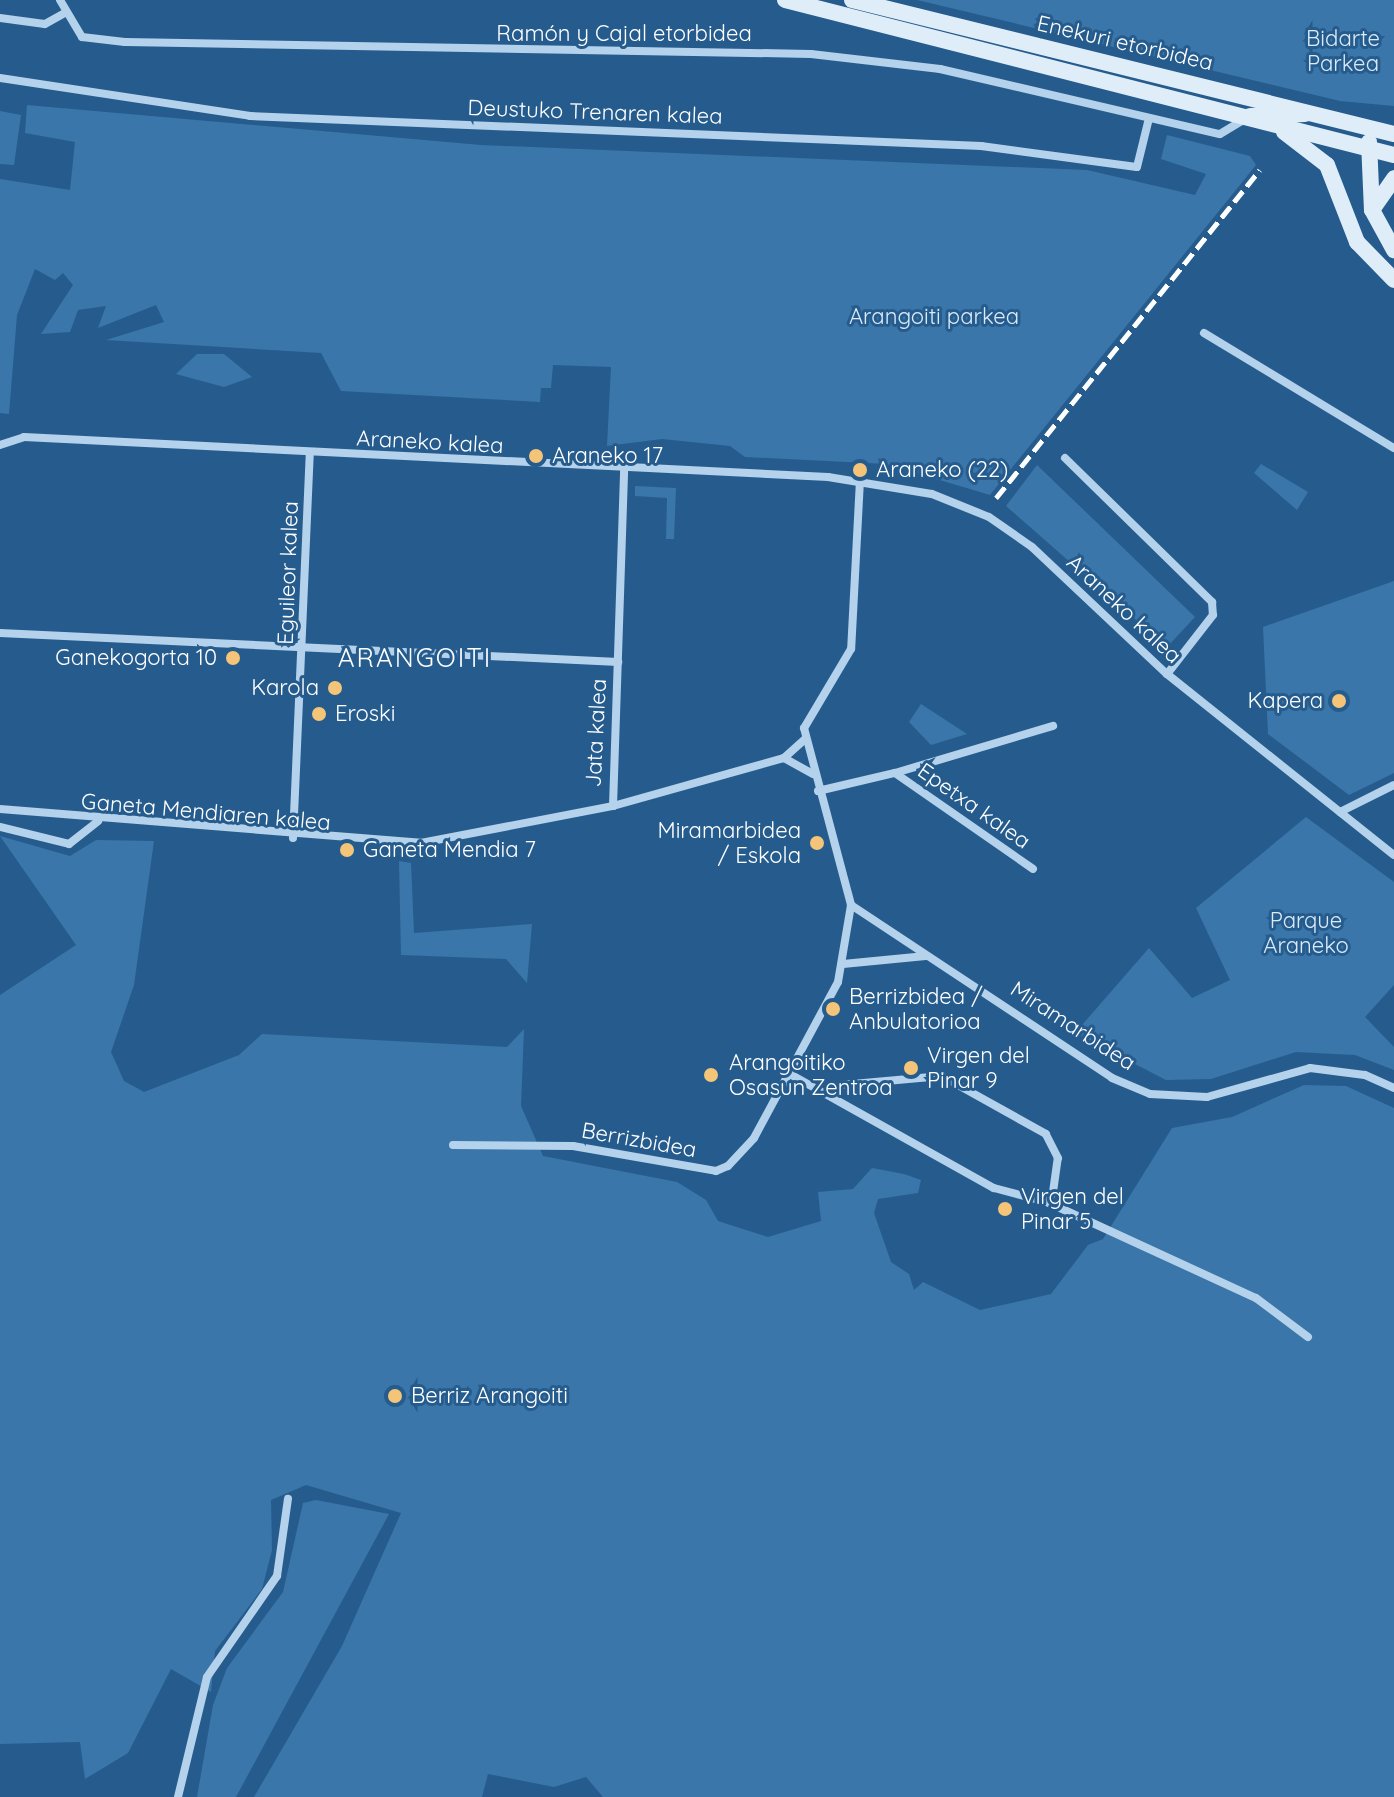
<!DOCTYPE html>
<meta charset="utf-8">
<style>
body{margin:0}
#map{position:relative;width:1394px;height:1797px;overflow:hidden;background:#255c8d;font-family:Quicksand,sans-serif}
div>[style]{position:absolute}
.green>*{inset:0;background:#3a76a9}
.minor>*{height:8px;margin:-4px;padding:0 4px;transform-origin:4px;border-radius:4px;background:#b4d2eb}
.secondary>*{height:16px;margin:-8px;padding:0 8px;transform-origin:8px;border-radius:8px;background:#dfedf9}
.rail>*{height:5px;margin-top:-2.5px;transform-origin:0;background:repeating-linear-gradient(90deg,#fff 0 14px,transparent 0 20px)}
.dots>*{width:22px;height:22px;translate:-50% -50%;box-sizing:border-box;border:4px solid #255c8d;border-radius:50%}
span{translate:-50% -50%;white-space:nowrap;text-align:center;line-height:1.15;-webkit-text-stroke:6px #255c8d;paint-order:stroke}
.street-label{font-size:22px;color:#fff}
.park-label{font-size:22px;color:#d9eaf8}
.poi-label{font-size:22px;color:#fff}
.left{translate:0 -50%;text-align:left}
.right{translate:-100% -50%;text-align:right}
.quarter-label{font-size:26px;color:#fff;letter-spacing:2px}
</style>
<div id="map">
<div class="green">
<div style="clip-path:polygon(917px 0,1394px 0,1394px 106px,1340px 101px)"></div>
<div style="clip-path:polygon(27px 105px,481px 145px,1087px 170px,1195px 195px,1206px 174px,1161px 159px,1167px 135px,1250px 156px,1256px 165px,990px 495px,886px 464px,745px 457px,730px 446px,662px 439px,607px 446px,611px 367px,553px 365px,551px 388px,541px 388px,540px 402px,341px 391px,321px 353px,106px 340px,164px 322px,156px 305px,98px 328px,106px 306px,78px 310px,70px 332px,41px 334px,73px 285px,63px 273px,55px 280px,35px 269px,17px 315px,9px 414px,0 413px,0 179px,70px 190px,75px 142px,25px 133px)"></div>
<div style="clip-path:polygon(0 111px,21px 115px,14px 165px,0 164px)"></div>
<div style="clip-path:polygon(197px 354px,224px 354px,252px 377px,224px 387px,176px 374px)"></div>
<div style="clip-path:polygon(1261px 464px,1308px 492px,1297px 510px,1254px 473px)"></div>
<div style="clip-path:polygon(1037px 465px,1195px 617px,1167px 647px,1006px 506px)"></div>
<div style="clip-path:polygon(635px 486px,676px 488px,674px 539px,666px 539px,667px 498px,635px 496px)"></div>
<div style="clip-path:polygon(1394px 581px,1394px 773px,1349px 795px,1268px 734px,1263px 627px)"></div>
<div style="clip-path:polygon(921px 704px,967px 734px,931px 745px,909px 722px)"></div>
<div style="clip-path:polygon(1306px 817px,1394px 882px,1394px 985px,1365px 1017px,1394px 1047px,1394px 1070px,1355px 1055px,1296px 1052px,1211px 1079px,1166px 1080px,1075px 1033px,1149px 948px,1192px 998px,1230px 980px,1196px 908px)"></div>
<div style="clip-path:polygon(0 836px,70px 856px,96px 840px,154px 841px,134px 985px,111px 1052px,124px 1081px,144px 1092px,239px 1055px,262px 1034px,507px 1047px,524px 1029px,521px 1106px,543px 1156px,677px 1182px,706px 1200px,718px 1221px,768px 1237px,821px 1221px,818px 1192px,853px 1189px,872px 1168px,904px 1174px,921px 1180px,918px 1193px,878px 1199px,874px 1213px,891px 1262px,909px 1274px,914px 1290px,923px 1282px,980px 1310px,1051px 1294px,1088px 1245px,1103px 1239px,1172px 1128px,1232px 1117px,1304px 1085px,1346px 1086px,1394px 1108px,1394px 1797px,603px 1797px,586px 1777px,554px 1787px,488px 1774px,482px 1797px,254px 1797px,342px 1646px,401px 1513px,306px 1485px,271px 1500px,272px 1550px,262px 1589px,215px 1651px,211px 1692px,171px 1669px,128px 1753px,85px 1779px,80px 1742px,0 1744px,0 995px,76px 945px)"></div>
<div style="clip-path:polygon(399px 861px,411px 863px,414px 933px,532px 924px,527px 983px,506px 959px,401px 955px)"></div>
<div style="clip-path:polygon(316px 1500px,389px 1514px,236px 1797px,197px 1797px,213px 1705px,227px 1668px,283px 1592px,303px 1503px)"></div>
</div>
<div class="minor">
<div style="left:60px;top:0;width:43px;rotate:59.3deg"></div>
<div style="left:82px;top:37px;width:43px;rotate:6.6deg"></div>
<div style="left:125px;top:42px;width:686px;rotate:1deg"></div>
<div style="left:811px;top:54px;width:130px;rotate:6.6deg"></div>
<div style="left:940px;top:69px;width:287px;rotate:13.1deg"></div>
<div style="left:1220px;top:134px;width:31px;rotate:-31deg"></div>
<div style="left:0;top:18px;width:45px;rotate:7.6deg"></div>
<div style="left:45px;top:24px;width:21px;rotate:-29deg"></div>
<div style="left:0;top:78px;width:253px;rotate:8.6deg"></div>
<div style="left:250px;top:116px;width:732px;rotate:2.35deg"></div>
<div style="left:981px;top:146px;width:157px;rotate:7.7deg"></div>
<div style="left:1137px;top:167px;width:50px;rotate:-76.2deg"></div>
<div style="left:1204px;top:333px;width:222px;rotate:31.2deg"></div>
<div style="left:0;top:445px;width:25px;rotate:-18deg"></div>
<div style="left:24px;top:437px;width:805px;rotate:2.85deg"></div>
<div style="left:828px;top:477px;width:105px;rotate:9.3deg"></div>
<div style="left:932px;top:494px;width:61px;rotate:22deg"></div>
<div style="left:989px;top:517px;width:52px;rotate:34.9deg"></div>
<div style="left:1032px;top:547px;width:185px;rotate:43.3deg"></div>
<div style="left:1167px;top:674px;width:290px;rotate:38.6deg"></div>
<div style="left:1065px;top:458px;width:206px;rotate:44.4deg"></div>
<div style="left:1212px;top:602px;width:13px;rotate:86deg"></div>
<div style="left:1213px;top:615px;width:75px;rotate:127.9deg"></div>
<div style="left:860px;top:480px;width:169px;rotate:93deg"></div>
<div style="left:851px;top:649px;width:92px;rotate:120.7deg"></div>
<div style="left:804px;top:728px;width:183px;rotate:75.1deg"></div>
<div style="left:851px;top:905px;width:313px;rotate:33.5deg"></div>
<div style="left:1112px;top:1078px;width:41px;rotate:22.8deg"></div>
<div style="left:1150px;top:1094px;width:57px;rotate:3deg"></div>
<div style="left:1207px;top:1097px;width:107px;rotate:-15.7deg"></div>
<div style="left:1310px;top:1068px;width:55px;rotate:7.3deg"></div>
<div style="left:1365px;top:1075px;width:32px;rotate:24deg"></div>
<div style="left:0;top:633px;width:619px;rotate:2.69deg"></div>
<div style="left:784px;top:758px;width:33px;rotate:29deg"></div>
<div style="left:895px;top:773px;width:165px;rotate:-16.6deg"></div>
<div style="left:818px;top:791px;width:79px;rotate:-13.2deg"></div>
<div style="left:895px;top:773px;width:168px;rotate:34.8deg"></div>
<div style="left:613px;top:806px;width:337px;rotate:-88.1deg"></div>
<div style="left:0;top:809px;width:422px;rotate:4.6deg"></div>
<div style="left:421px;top:843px;width:196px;rotate:-10.9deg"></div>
<div style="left:613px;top:806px;width:178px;rotate:-15.7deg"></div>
<div style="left:784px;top:758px;width:28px;rotate:-42deg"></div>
<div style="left:1340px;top:812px;width:60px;rotate:-26.6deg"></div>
<div style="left:0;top:827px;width:71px;rotate:13.8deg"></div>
<div style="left:69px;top:844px;width:37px;rotate:-38deg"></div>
<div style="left:293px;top:838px;width:384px;rotate:-87.5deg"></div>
<div style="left:843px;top:964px;width:83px;rotate:-5.5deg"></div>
<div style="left:788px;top:1073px;width:236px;rotate:29.2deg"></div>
<div style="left:994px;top:1188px;width:55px;rotate:14.8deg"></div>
<div style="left:1047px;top:1202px;width:12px;rotate:-59deg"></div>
<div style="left:1053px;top:1192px;width:34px;rotate:-82deg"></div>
<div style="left:1058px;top:1158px;width:27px;rotate:-117deg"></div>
<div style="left:1046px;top:1134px;width:119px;rotate:-150.9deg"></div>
<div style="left:942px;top:1076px;width:101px;rotate:174.9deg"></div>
<div style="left:841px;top:1085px;width:18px;rotate:151deg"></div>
<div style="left:453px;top:1145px;width:120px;rotate:0.5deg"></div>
<div style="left:573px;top:1146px;width:145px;rotate:9.9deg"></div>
<div style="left:716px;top:1171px;width:13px;rotate:-23deg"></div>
<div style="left:728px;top:1166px;width:38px;rotate:-47deg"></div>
<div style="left:754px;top:1138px;width:177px;rotate:-61.7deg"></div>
<div style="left:838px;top:982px;width:78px;rotate:-80.4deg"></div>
<div style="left:1047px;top:1202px;width:230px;rotate:24.7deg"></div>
<div style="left:1256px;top:1298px;width:65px;rotate:36.9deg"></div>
<div style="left:178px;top:1797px;width:123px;rotate:-76.4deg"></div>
<div style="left:207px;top:1677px;width:123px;rotate:-55.3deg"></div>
<div style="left:277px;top:1576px;width:78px;rotate:-81.9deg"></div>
</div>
<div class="secondary">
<div style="left:785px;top:0;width:628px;rotate:14.28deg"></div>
<div style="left:852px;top:0;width:558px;rotate:13.89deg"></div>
<div style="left:1250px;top:116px;width:55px;rotate:-2.1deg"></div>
<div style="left:1284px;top:132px;width:54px;rotate:37.5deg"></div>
<div style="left:1327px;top:165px;width:83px;rotate:68.7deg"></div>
<div style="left:1357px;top:242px;width:53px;rotate:45.8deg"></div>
<div style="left:1369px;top:142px;width:68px;rotate:87.5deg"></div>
<div style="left:1372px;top:210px;width:46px;rotate:61.2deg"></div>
<div style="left:1372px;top:210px;width:39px;rotate:-55deg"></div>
</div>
<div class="rail">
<div style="left:996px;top:498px;width:421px;rotate:-51.2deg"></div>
</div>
<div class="dots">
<div style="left:536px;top:456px;background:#f4c579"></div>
<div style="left:860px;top:470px;background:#f4c579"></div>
<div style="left:233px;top:658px;background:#f4c579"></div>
<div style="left:335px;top:688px;background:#f4c579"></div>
<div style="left:1339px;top:701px;background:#f4c579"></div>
<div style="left:319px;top:714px;background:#f4c579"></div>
<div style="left:817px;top:843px;background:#f4c579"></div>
<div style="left:347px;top:850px;background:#f4c579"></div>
<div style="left:833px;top:1009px;background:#f4c579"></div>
<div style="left:911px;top:1068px;background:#f4c579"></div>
<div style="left:711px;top:1075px;background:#f4c579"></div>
<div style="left:1005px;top:1209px;background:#f4c579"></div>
<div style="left:395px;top:1396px;background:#f4c579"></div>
</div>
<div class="street-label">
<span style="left:624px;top:34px">Ramón y Cajal etorbidea</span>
<span style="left:1125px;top:43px;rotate:13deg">Enekuri etorbidea</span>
<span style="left:595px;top:112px;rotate:2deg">Deustuko Trenaren kalea</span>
<span style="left:430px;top:442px;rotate:3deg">Araneko kalea</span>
<span style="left:288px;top:573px;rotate:-88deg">Eguileor kalea</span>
<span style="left:1124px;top:609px;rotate:43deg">Araneko kalea</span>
<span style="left:596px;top:733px;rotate:-87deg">Jata kalea</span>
<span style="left:974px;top:806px;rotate:35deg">Epetxa kalea</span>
<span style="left:206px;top:812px;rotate:5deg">Ganeta Mendiaren kalea</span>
<span style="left:1073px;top:1026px;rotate:33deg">Miramarbidea</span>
<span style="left:639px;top:1140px;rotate:10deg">Berrizbidea</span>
</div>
<div class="park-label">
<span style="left:1343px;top:51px">Bidarte<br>Parkea</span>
<span style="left:934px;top:317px">Arangoiti parkea</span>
<span style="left:1306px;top:933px">Parque<br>Araneko</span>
</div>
<div class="poi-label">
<span class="left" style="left:552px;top:456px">Araneko 17</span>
<span class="left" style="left:876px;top:470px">Araneko (22)</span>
<span class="right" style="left:217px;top:658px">Ganekogorta 10</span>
<span class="right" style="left:319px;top:688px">Karola</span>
<span class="right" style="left:1323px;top:701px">Kapera</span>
<span class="left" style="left:335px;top:714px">Eroski</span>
<span class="right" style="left:801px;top:843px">Miramarbidea<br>/ Eskola</span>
<span class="left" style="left:363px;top:850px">Ganeta Mendia 7</span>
<span class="left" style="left:849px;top:1009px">Berrizbidea /<br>Anbulatorioa</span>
<span class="left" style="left:927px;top:1068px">Virgen del<br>Pinar 9</span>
<span class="left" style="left:729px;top:1075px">Arangoitiko<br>Osasun Zentroa</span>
<span class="left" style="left:1021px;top:1209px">Virgen del<br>Pinar 5</span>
<span class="left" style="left:411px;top:1396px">Berriz Arangoiti</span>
</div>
<div class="quarter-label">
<span style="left:415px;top:658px">ARANGOITI</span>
</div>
</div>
